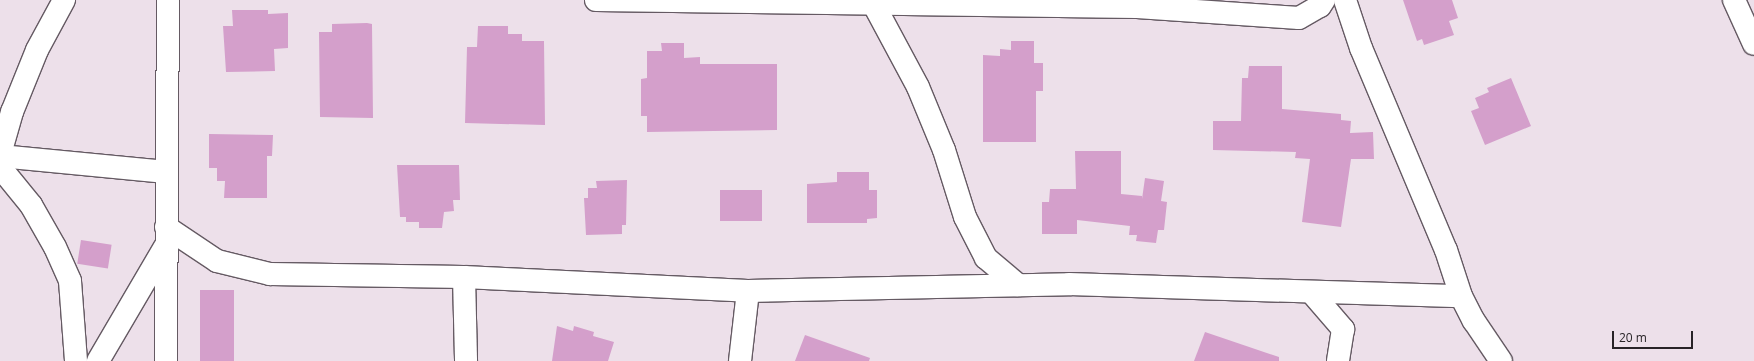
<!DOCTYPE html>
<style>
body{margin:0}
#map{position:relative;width:1754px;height:361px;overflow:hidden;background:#ede0ea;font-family:"Open Sans",sans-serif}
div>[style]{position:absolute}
.building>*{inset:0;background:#d49fcb;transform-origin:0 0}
.roads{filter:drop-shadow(1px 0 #655a63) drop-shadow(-1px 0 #655a63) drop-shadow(0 1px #655a63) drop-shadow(0 -1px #655a63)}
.street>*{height:22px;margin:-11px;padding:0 11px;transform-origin:11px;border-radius:11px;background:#fff}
span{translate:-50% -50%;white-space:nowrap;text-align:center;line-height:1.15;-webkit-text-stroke:4px #ede0ea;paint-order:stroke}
.scale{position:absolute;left:1612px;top:331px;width:81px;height:18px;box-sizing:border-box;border:2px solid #282327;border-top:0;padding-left:5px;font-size:12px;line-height:14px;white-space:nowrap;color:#282327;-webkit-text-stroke:3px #ede0ea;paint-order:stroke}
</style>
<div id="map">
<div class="building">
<div style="clip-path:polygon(1403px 0,1452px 0,1458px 18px,1449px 21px,1454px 35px,1424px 45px,1422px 39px,1417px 41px)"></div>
<div style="clip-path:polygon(232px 10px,268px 10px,268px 14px,288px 13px,288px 48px,274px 49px,275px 71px,226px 72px,223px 26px,233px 26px)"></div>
<div style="clip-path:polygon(367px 23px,372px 24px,373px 118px,320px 117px,319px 32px,332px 32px,332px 24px)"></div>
<div style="clip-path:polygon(478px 26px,508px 26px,508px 34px,522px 34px,522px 41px,544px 41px,545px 125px,465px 123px,467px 47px,477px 47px)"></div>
<div style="clip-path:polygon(1011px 41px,1034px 41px,1034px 63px,1043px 63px,1043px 91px,1036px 91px,1036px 142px,983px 142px,983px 55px,1000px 56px,1000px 49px,1011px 50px)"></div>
<div style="clip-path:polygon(661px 43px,684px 43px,684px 58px,700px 57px,700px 64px,777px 64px,777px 130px,647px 132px,647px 116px,641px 116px,641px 79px,647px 78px,647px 51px,662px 51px)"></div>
<div style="clip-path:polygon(1249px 66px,1282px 66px,1282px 109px,1341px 114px,1341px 120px,1351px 121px,1350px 133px,1373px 132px,1374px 159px,1351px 159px,1341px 227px,1302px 222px,1310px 159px,1295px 158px,1296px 152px,1213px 150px,1213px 121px,1241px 121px,1242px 78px,1248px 78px)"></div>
<div style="clip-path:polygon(1511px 78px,1531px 126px,1485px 145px,1471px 111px,1479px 108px,1475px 98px,1489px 92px,1487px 88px)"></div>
<div style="clip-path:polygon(209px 134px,273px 135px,272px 156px,267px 156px,267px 198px,224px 198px,225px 181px,217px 181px,217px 168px,209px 168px)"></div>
<div style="clip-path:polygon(1075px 151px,1121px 151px,1121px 194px,1142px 196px,1142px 199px,1145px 178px,1164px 181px,1161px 201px,1167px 202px,1164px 230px,1158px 230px,1156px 243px,1136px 241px,1137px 235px,1129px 235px,1130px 226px,1077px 220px,1077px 234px,1042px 234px,1042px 202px,1049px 202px,1050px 189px,1076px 189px)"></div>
<div style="clip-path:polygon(397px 165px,459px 165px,460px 200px,453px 200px,454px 211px,444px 212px,442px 228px,419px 228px,419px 222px,406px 222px,406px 217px,400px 217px)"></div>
<div style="clip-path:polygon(837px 172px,869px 172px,869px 190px,877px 190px,877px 218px,867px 219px,867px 223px,807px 223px,807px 184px,837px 182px)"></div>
<div style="clip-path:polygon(627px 180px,626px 225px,622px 225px,622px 234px,586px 235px,584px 198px,588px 198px,588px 188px,597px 188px,596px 181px)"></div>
<div style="left:720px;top:190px;width:42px;height:31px"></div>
<div style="left:81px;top:240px;width:31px;height:24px;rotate:9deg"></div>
<div style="left:200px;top:290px;width:34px;height:71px"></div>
<div style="clip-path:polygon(557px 326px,573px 331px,574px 326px,594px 332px,593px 336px,614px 342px,608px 361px,552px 361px)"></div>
<div style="clip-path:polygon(1205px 332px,1279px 357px,1279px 361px,1194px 361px)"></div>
<div style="clip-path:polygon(805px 335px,870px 358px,869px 361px,795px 361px)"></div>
</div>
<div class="roads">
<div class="street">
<div style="left:596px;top:0;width:541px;rotate:0.74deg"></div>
<div style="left:1137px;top:7px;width:162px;rotate:3.9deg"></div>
<div style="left:1299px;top:18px;width:24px;rotate:-30deg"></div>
<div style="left:1320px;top:6px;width:7px;rotate:-56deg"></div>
<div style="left:1345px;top:0;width:51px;rotate:71.6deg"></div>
<div style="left:1361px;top:48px;width:219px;rotate:67.2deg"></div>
<div style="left:1446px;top:250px;width:48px;rotate:71.9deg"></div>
<div style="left:1461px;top:296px;width:28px;rotate:63deg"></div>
<div style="left:1474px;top:321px;width:48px;rotate:56deg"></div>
<div style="left:1734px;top:0;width:48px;rotate:65.6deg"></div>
<div style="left:873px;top:3px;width:95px;rotate:61.8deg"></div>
<div style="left:918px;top:87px;width:68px;rotate:67.6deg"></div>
<div style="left:944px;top:150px;width:70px;rotate:72.6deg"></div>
<div style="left:965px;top:217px;width:46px;rotate:62.9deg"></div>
<div style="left:986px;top:258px;width:42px;rotate:40.2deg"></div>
<div style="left:0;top:154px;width:44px;rotate:-74.1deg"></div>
<div style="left:12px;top:112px;width:67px;rotate:-68deg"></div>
<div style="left:37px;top:50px;width:57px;rotate:-61.6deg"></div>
<div style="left:0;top:156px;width:167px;rotate:5.5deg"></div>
<div style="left:0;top:167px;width:49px;rotate:50.8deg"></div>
<div style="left:31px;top:205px;width:48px;rotate:60.3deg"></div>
<div style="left:55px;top:247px;width:37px;rotate:66deg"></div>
<div style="left:70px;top:281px;width:80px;rotate:85.7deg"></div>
<div style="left:166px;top:227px;width:61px;rotate:33.7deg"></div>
<div style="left:217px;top:261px;width:55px;rotate:13.8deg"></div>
<div style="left:270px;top:274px;width:194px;rotate:0.9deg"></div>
<div style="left:464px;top:277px;width:284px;rotate:2.8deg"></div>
<div style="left:748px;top:291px;width:321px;rotate:-1.2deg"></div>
<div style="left:1069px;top:284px;width:392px;rotate:1.8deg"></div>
<div style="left:464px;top:277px;width:84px;rotate:88.6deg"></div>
<div style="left:1312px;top:293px;width:48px;rotate:49.3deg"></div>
<div style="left:1343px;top:329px;width:32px;rotate:99deg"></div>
<div style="left:98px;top:361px;width:132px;rotate:-59.6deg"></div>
<div style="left:166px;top:361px;width:361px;rotate:-89.7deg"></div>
<div style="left:740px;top:361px;width:70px;rotate:-83.5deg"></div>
</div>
</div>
<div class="scale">20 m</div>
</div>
